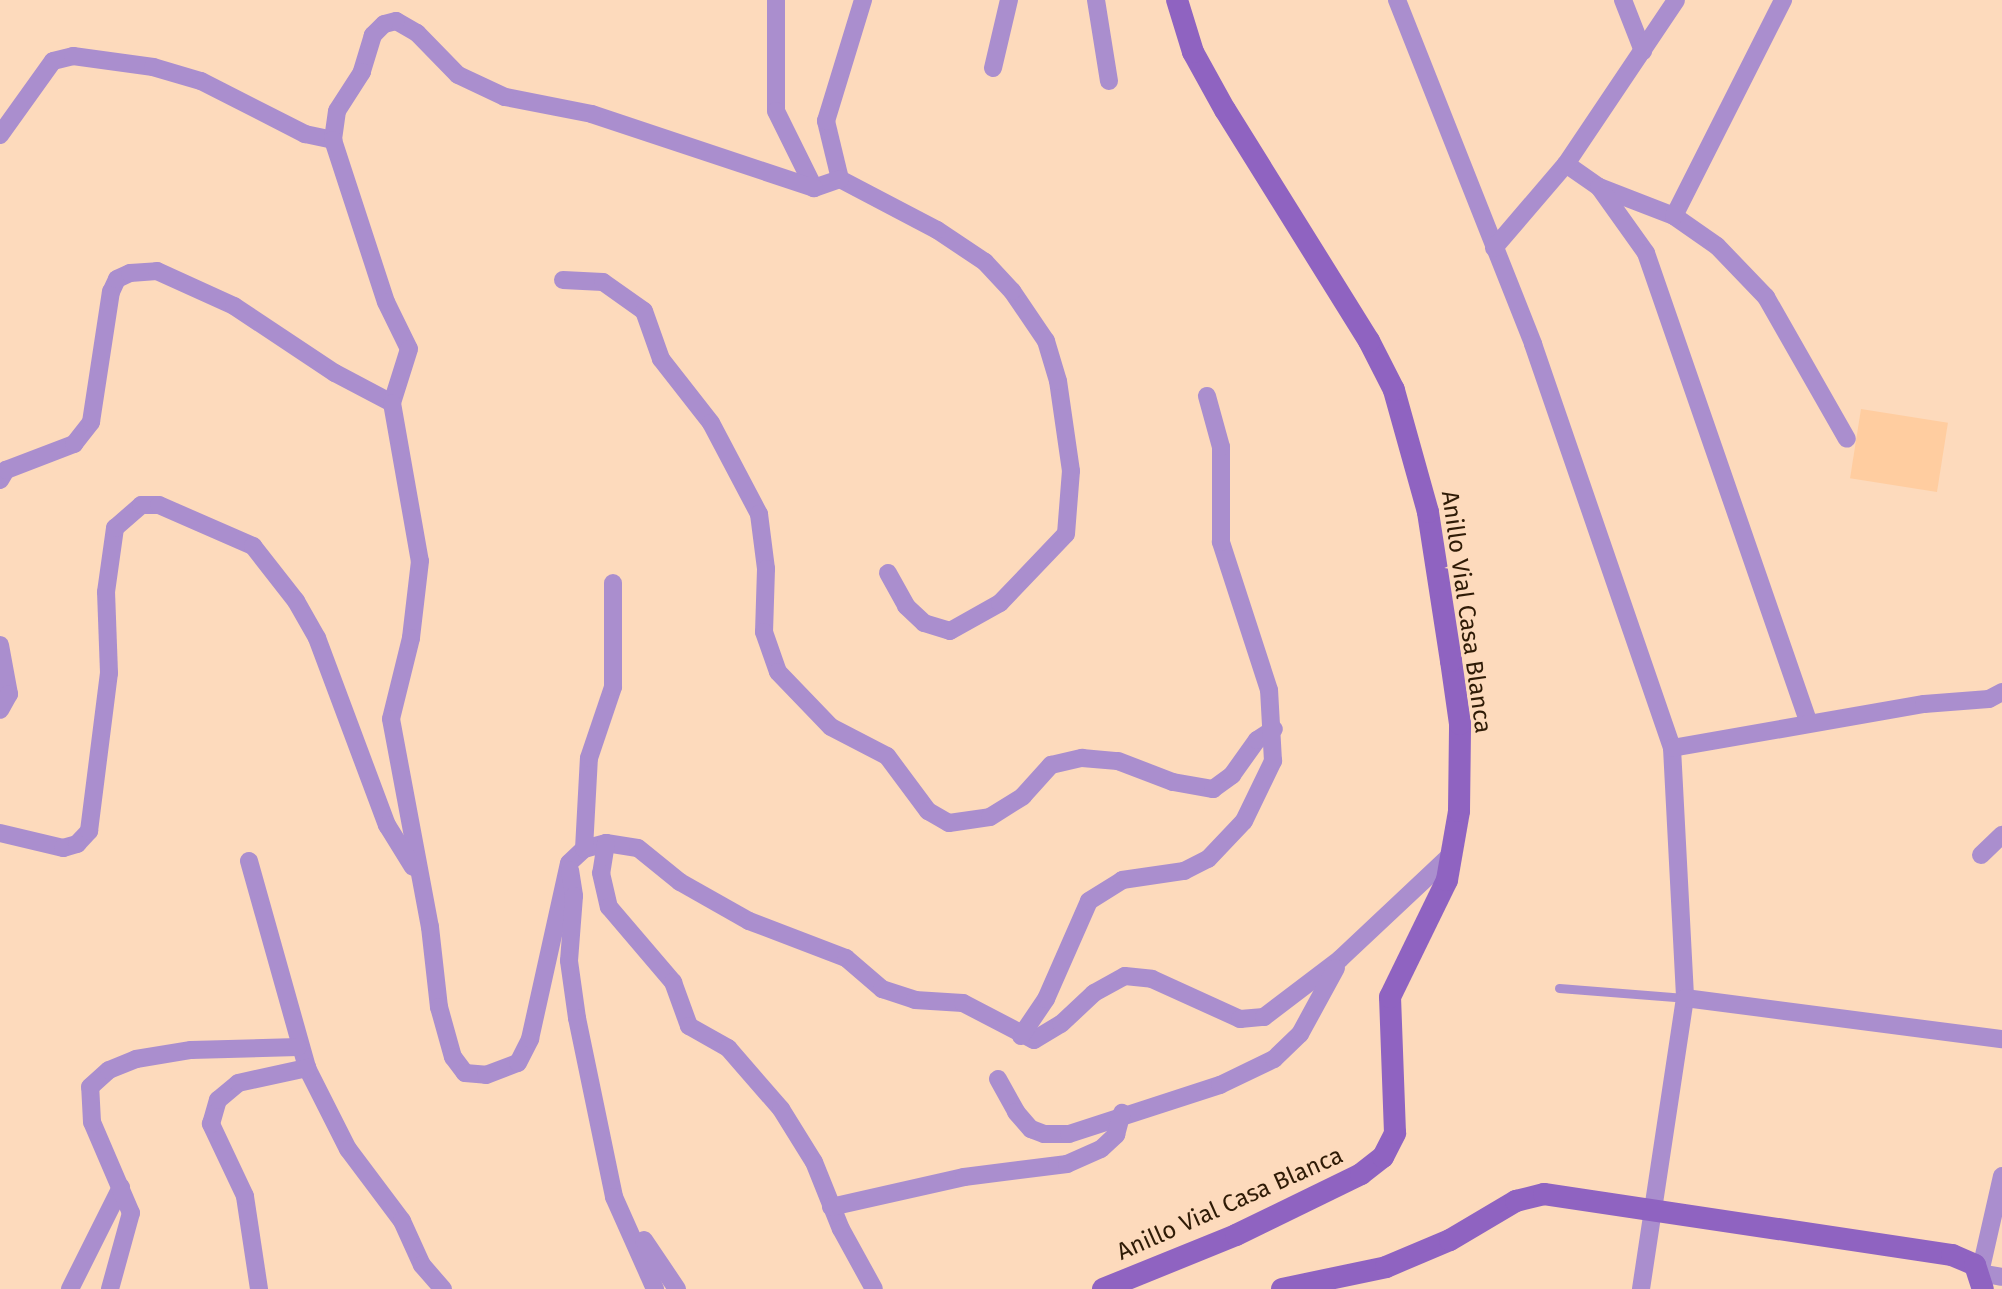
<!DOCTYPE html>
<style>
body{margin:0}
#map{position:relative;width:2002px;height:1289px;overflow:hidden;background:#fddabc;font-family:"Fira Sans",sans-serif}
div>[style]{position:absolute}
.built>*{inset:0;background:#ffcda0;transform-origin:0 0}
.service>*{height:9px;margin:-4.5px;padding:0 4.5px;transform-origin:4.5px;border-radius:4.5px;background:#aa8ece}
.minor>*{height:18px;margin:-9px;padding:0 9px;transform-origin:9px;border-radius:9px;background:#aa8ece}
.secondary>*{height:22px;margin:-11px;padding:0 11px;transform-origin:11px;border-radius:11px;background:#8f63c1}
span{translate:-50% -50%;white-space:nowrap;text-align:center;line-height:1.15;-webkit-text-stroke:6px #fddabc;paint-order:stroke}
.street-label{font-size:24px;color:#2f1b06}
</style>
<div id="map">
<div class="built">
<div style="left:1861px;top:409px;width:88px;height:70px;rotate:9deg"></div>
</div>
<div class="service">
<div style="left:1559px;top:988px;width:126px;rotate:4.5deg"></div>
</div>
<div class="minor">
<div style="left:776px;top:0;width:111px;rotate:90deg"></div>
<div style="left:776px;top:111px;width:86px;rotate:63.7deg"></div>
<div style="left:1096px;top:0;width:82px;rotate:80.9deg"></div>
<div style="left:1397px;top:0;width:370px;rotate:68.4deg"></div>
<div style="left:1533px;top:344px;width:427px;rotate:71deg"></div>
<div style="left:1672px;top:748px;width:250px;rotate:87deg"></div>
<div style="left:1685px;top:998px;width:294px;rotate:98.6deg"></div>
<div style="left:1623px;top:0;width:55px;rotate:68.6deg"></div>
<div style="left:993px;top:68px;width:70px;rotate:-76.8deg"></div>
<div style="left:0;top:135px;width:91px;rotate:-54.4deg"></div>
<div style="left:53px;top:61px;width:21px;rotate:-14deg"></div>
<div style="left:73px;top:56px;width:81px;rotate:7.8deg"></div>
<div style="left:153px;top:67px;width:50px;rotate:16.3deg"></div>
<div style="left:201px;top:81px;width:117px;rotate:27deg"></div>
<div style="left:305px;top:134px;width:29px;rotate:12deg"></div>
<div style="left:1566px;top:164px;width:40px;rotate:34.9deg"></div>
<div style="left:1599px;top:187px;width:80px;rotate:21.1deg"></div>
<div style="left:1674px;top:216px;width:52px;rotate:34.9deg"></div>
<div style="left:1717px;top:246px;width:71px;rotate:46.1deg"></div>
<div style="left:1766px;top:297px;width:163px;rotate:60.3deg"></div>
<div style="left:840px;top:179px;width:60px;rotate:-103.6deg"></div>
<div style="left:826px;top:121px;width:127px;rotate:-73deg"></div>
<div style="left:1599px;top:187px;width:81px;rotate:54.5deg"></div>
<div style="left:1646px;top:253px;width:497px;rotate:70.9deg"></div>
<div style="left:1674px;top:216px;width:242px;rotate:-63.2deg"></div>
<div style="left:1494px;top:248px;width:111px;rotate:-49.4deg"></div>
<div style="left:1566px;top:164px;width:197px;rotate:-56.1deg"></div>
<div style="left:563px;top:280px;width:40px;rotate:2.9deg"></div>
<div style="left:603px;top:282px;width:50px;rotate:35.3deg"></div>
<div style="left:644px;top:311px;width:51px;rotate:70.5deg"></div>
<div style="left:661px;top:359px;width:81px;rotate:52deg"></div>
<div style="left:711px;top:423px;width:103px;rotate:62.2deg"></div>
<div style="left:759px;top:514px;width:55px;rotate:82.7deg"></div>
<div style="left:766px;top:569px;width:63px;rotate:91.8deg"></div>
<div style="left:764px;top:632px;width:42px;rotate:70.7deg"></div>
<div style="left:778px;top:672px;width:76px;rotate:46.1deg"></div>
<div style="left:831px;top:727px;width:63px;rotate:27.4deg"></div>
<div style="left:887px;top:756px;width:69px;rotate:53.3deg"></div>
<div style="left:928px;top:811px;width:24px;rotate:30deg"></div>
<div style="left:949px;top:823px;width:41px;rotate:-8.3deg"></div>
<div style="left:990px;top:817px;width:39px;rotate:-32deg"></div>
<div style="left:1023px;top:796px;width:42px;rotate:-47.9deg"></div>
<div style="left:1051px;top:765px;width:32px;rotate:-13deg"></div>
<div style="left:1082px;top:758px;width:36px;rotate:5deg"></div>
<div style="left:1118px;top:761px;width:59px;rotate:20.9deg"></div>
<div style="left:1173px;top:782px;width:41px;rotate:9.9deg"></div>
<div style="left:1213px;top:789px;width:24px;rotate:-36deg"></div>
<div style="left:1232px;top:775px;width:43px;rotate:-54.5deg"></div>
<div style="left:1257px;top:740px;width:20px;rotate:-33deg"></div>
<div style="left:0;top:480px;width:12px;rotate:-59deg"></div>
<div style="left:6px;top:470px;width:73px;rotate:-20.9deg"></div>
<div style="left:74px;top:444px;width:28px;rotate:-52deg"></div>
<div style="left:91px;top:422px;width:132px;rotate:-81.3deg"></div>
<div style="left:111px;top:292px;width:14px;rotate:-65deg"></div>
<div style="left:117px;top:279px;width:14px;rotate:-25deg"></div>
<div style="left:130px;top:273px;width:27px;rotate:-4deg"></div>
<div style="left:157px;top:271px;width:85px;rotate:24.4deg"></div>
<div style="left:234px;top:306px;width:121px;rotate:33.6deg"></div>
<div style="left:335px;top:373px;width:64px;rotate:27.8deg"></div>
<div style="left:888px;top:573px;width:38px;rotate:61deg"></div>
<div style="left:906px;top:606px;width:25px;rotate:43deg"></div>
<div style="left:924px;top:623px;width:27px;rotate:17deg"></div>
<div style="left:950px;top:631px;width:57px;rotate:-29.2deg"></div>
<div style="left:1000px;top:603px;width:95px;rotate:-46.3deg"></div>
<div style="left:1066px;top:534px;width:63px;rotate:-85.5deg"></div>
<div style="left:1071px;top:471px;width:91px;rotate:-98.2deg"></div>
<div style="left:1058px;top:381px;width:42px;rotate:-106.7deg"></div>
<div style="left:1046px;top:341px;width:60px;rotate:-124.2deg"></div>
<div style="left:1012px;top:291px;width:40px;rotate:-133deg"></div>
<div style="left:985px;top:262px;width:58px;rotate:-146.3deg"></div>
<div style="left:937px;top:230px;width:110px;rotate:-152.3deg"></div>
<div style="left:840px;top:179px;width:28px;rotate:161deg"></div>
<div style="left:814px;top:188px;width:234px;rotate:-161.6deg"></div>
<div style="left:592px;top:114px;width:89px;rotate:-168.9deg"></div>
<div style="left:505px;top:97px;width:52px;rotate:-154.9deg"></div>
<div style="left:458px;top:75px;width:59px;rotate:-134.3deg"></div>
<div style="left:417px;top:33px;width:24px;rotate:-150deg"></div>
<div style="left:396px;top:21px;width:12px;rotate:166deg"></div>
<div style="left:384px;top:24px;width:16px;rotate:135deg"></div>
<div style="left:373px;top:35px;width:39px;rotate:107deg"></div>
<div style="left:362px;top:72px;width:46px;rotate:122.7deg"></div>
<div style="left:337px;top:111px;width:29px;rotate:98deg"></div>
<div style="left:333px;top:140px;width:170px;rotate:71.9deg"></div>
<div style="left:386px;top:302px;width:52px;rotate:63.9deg"></div>
<div style="left:409px;top:349px;width:57px;rotate:107.5deg"></div>
<div style="left:392px;top:403px;width:160px;rotate:80deg"></div>
<div style="left:420px;top:561px;width:78px;rotate:96.7deg"></div>
<div style="left:411px;top:638px;width:83px;rotate:103.9deg"></div>
<div style="left:391px;top:719px;width:212px;rotate:79.4deg"></div>
<div style="left:430px;top:927px;width:81px;rotate:83.6deg"></div>
<div style="left:439px;top:1007px;width:52px;rotate:74.4deg"></div>
<div style="left:453px;top:1057px;width:20px;rotate:53deg"></div>
<div style="left:465px;top:1073px;width:21px;rotate:5deg"></div>
<div style="left:486px;top:1075px;width:34px;rotate:-21deg"></div>
<div style="left:518px;top:1063px;width:27px;rotate:-63deg"></div>
<div style="left:530px;top:1039px;width:180px;rotate:-77.5deg"></div>
<div style="left:569px;top:863px;width:21px;rotate:-43deg"></div>
<div style="left:584px;top:849px;width:23px;rotate:-15deg"></div>
<div style="left:606px;top:843px;width:32px;rotate:9deg"></div>
<div style="left:638px;top:848px;width:54px;rotate:39deg"></div>
<div style="left:680px;top:882px;width:79px;rotate:29.5deg"></div>
<div style="left:749px;top:921px;width:104px;rotate:20.9deg"></div>
<div style="left:846px;top:958px;width:48px;rotate:40.7deg"></div>
<div style="left:882px;top:989px;width:35px;rotate:18deg"></div>
<div style="left:915px;top:1000px;width:48px;rotate:3.6deg"></div>
<div style="left:963px;top:1003px;width:80px;rotate:27.5deg"></div>
<div style="left:1034px;top:1040px;width:31px;rotate:-31deg"></div>
<div style="left:1061px;top:1024px;width:45px;rotate:-43.2deg"></div>
<div style="left:1094px;top:993px;width:35px;rotate:-29deg"></div>
<div style="left:1125px;top:976px;width:27px;rotate:6deg"></div>
<div style="left:1152px;top:979px;width:97px;rotate:24.4deg"></div>
<div style="left:1240px;top:1019px;width:24px;rotate:-5deg"></div>
<div style="left:1264px;top:1017px;width:96px;rotate:-37.3deg"></div>
<div style="left:1340px;top:959px;width:155px;rotate:-43.2deg"></div>
<div style="left:0;top:645px;width:50px;rotate:79.6deg"></div>
<div style="left:9px;top:694px;width:18px;rotate:119deg"></div>
<div style="left:1672px;top:748px;width:256px;rotate:-9.9deg"></div>
<div style="left:1924px;top:704px;width:65px;rotate:-4.4deg"></div>
<div style="left:1989px;top:699px;width:15px;rotate:-28deg"></div>
<div style="left:0;top:833px;width:65px;rotate:13.4deg"></div>
<div style="left:63px;top:848px;width:15px;rotate:-16deg"></div>
<div style="left:77px;top:844px;width:18px;rotate:-47deg"></div>
<div style="left:89px;top:831px;width:159px;rotate:-82.8deg"></div>
<div style="left:109px;top:673px;width:81px;rotate:-92.1deg"></div>
<div style="left:106px;top:592px;width:65px;rotate:-82deg"></div>
<div style="left:115px;top:528px;width:35px;rotate:-41deg"></div>
<div style="left:141px;top:505px;width:18px"></div>
<div style="left:159px;top:505px;width:103px;rotate:23.6deg"></div>
<div style="left:253px;top:546px;width:70px;rotate:52deg"></div>
<div style="left:296px;top:601px;width:43px;rotate:60.4deg"></div>
<div style="left:317px;top:638px;width:200px;rotate:69.5deg"></div>
<div style="left:387px;top:825px;width:49px;rotate:58.2deg"></div>
<div style="left:606px;top:843px;width:30px;rotate:99deg"></div>
<div style="left:601px;top:873px;width:35px;rotate:77deg"></div>
<div style="left:609px;top:907px;width:99px;rotate:49.5deg"></div>
<div style="left:673px;top:982px;width:47px;rotate:70deg"></div>
<div style="left:689px;top:1026px;width:45px;rotate:29.4deg"></div>
<div style="left:728px;top:1048px;width:81px;rotate:49deg"></div>
<div style="left:781px;top:1109px;width:62px;rotate:58.1deg"></div>
<div style="left:814px;top:1162px;width:72px;rotate:68.1deg"></div>
<div style="left:841px;top:1229px;width:68px;rotate:61.2deg"></div>
<div style="left:584px;top:849px;width:91px;rotate:-86.9deg"></div>
<div style="left:589px;top:758px;width:75px;rotate:-71.3deg"></div>
<div style="left:613px;top:687px;width:104px;rotate:-90deg"></div>
<div style="left:1981px;top:855px;width:29px;rotate:-44deg"></div>
<div style="left:249px;top:861px;width:215px;rotate:74.3deg"></div>
<div style="left:307px;top:1068px;width:91px;rotate:63.2deg"></div>
<div style="left:348px;top:1149px;width:90px;rotate:53.1deg"></div>
<div style="left:402px;top:1221px;width:48px;rotate:65.6deg"></div>
<div style="left:422px;top:1265px;width:32px;rotate:49deg"></div>
<div style="left:570px;top:870px;width:26px;rotate:81deg"></div>
<div style="left:574px;top:896px;width:65px;rotate:94.4deg"></div>
<div style="left:569px;top:961px;width:58px;rotate:82deg"></div>
<div style="left:577px;top:1018px;width:183px;rotate:78.3deg"></div>
<div style="left:614px;top:1197px;width:101px;rotate:66deg"></div>
<div style="left:1685px;top:998px;width:320px;rotate:7.4deg"></div>
<div style="left:1021px;top:1036px;width:45px;rotate:-56deg"></div>
<div style="left:1046px;top:999px;width:107px;rotate:-66.3deg"></div>
<div style="left:1089px;top:901px;width:39px;rotate:-32deg"></div>
<div style="left:1122px;top:880px;width:63px;rotate:-8.3deg"></div>
<div style="left:1184px;top:871px;width:27px;rotate:-27deg"></div>
<div style="left:1208px;top:859px;width:52px;rotate:-46.5deg"></div>
<div style="left:1244px;top:821px;width:67px;rotate:-64.2deg"></div>
<div style="left:1273px;top:761px;width:71px;rotate:-93.2deg"></div>
<div style="left:1269px;top:690px;width:156px;rotate:-108deg"></div>
<div style="left:1221px;top:542px;width:95px;rotate:-90deg"></div>
<div style="left:1221px;top:447px;width:53px;rotate:-105.4deg"></div>
<div style="left:998px;top:1079px;width:38px;rotate:61deg"></div>
<div style="left:1016px;top:1112px;width:23px;rotate:49deg"></div>
<div style="left:1031px;top:1129px;width:14px;rotate:21deg"></div>
<div style="left:1044px;top:1134px;width:25px"></div>
<div style="left:1069px;top:1134px;width:159px;rotate:-18deg"></div>
<div style="left:1220px;top:1085px;width:60px;rotate:-25.7deg"></div>
<div style="left:1274px;top:1059px;width:36px;rotate:-44deg"></div>
<div style="left:1300px;top:1034px;width:75px;rotate:-61.4deg"></div>
<div style="left:2002px;top:1176px;width:99px;rotate:102.8deg"></div>
<div style="left:1980px;top:1273px;width:22px;rotate:10deg"></div>
<div style="left:831px;top:1207px;width:136px;rotate:-12.7deg"></div>
<div style="left:964px;top:1177px;width:104px;rotate:-7.2deg"></div>
<div style="left:1067px;top:1164px;width:37px;rotate:-24deg"></div>
<div style="left:1101px;top:1149px;width:21px;rotate:-43deg"></div>
<div style="left:1116px;top:1135px;width:23px;rotate:-75deg"></div>
<div style="left:644px;top:1240px;width:59px;rotate:56deg"></div>
<div style="left:70px;top:1289px;width:114px;rotate:-63.4deg"></div>
<div style="left:110px;top:1289px;width:79px;rotate:-74.6deg"></div>
<div style="left:131px;top:1213px;width:99px;rotate:-113.2deg"></div>
<div style="left:92px;top:1122px;width:35px;rotate:-93deg"></div>
<div style="left:90px;top:1087px;width:25px;rotate:-42deg"></div>
<div style="left:109px;top:1070px;width:29px;rotate:-22deg"></div>
<div style="left:136px;top:1059px;width:56px;rotate:-9.3deg"></div>
<div style="left:191px;top:1050px;width:107px;rotate:-1.6deg"></div>
<div style="left:259px;top:1289px;width:94px;rotate:-98.6deg"></div>
<div style="left:245px;top:1196px;width:80px;rotate:-115.3deg"></div>
<div style="left:211px;top:1124px;width:25px;rotate:-74deg"></div>
<div style="left:218px;top:1100px;width:26px;rotate:-40deg"></div>
<div style="left:238px;top:1083px;width:71px;rotate:-12.3deg"></div>
</div>
<div class="secondary">
<div style="left:1103px;top:1289px;width:144px;rotate:-22.1deg"></div>
<div style="left:1236px;top:1235px;width:139px;rotate:-26deg"></div>
<div style="left:1361px;top:1174px;width:28px;rotate:-38deg"></div>
<div style="left:1383px;top:1157px;width:27px;rotate:-63deg"></div>
<div style="left:1395px;top:1133px;width:136px;rotate:-92.1deg"></div>
<div style="left:1390px;top:997px;width:130px;rotate:-64deg"></div>
<div style="left:1447px;top:880px;width:70px;rotate:-80.1deg"></div>
<div style="left:1459px;top:811px;width:87px;rotate:-89.3deg"></div>
<div style="left:1460px;top:724px;width:64px;rotate:-98.1deg"></div>
<div style="left:1451px;top:661px;width:151px;rotate:-98.8deg"></div>
<div style="left:1428px;top:512px;width:127px;rotate:-105.6deg"></div>
<div style="left:1394px;top:390px;width:55px;rotate:-117deg"></div>
<div style="left:1369px;top:341px;width:272px;rotate:-121.9deg"></div>
<div style="left:1225px;top:110px;width:66px;rotate:-118.9deg"></div>
<div style="left:1193px;top:52px;width:54px;rotate:-107.1deg"></div>
<div style="left:1282px;top:1289px;width:106px;rotate:-11.9deg"></div>
<div style="left:1386px;top:1267px;width:69px;rotate:-22.9deg"></div>
<div style="left:1450px;top:1240px;width:77px;rotate:-30.6deg"></div>
<div style="left:1516px;top:1201px;width:29px;rotate:-14deg"></div>
<div style="left:1544px;top:1194px;width:413px;rotate:8.5deg"></div>
<div style="left:1952px;top:1255px;width:25px;rotate:23deg"></div>
<div style="left:1975px;top:1265px;width:25px;rotate:72deg"></div>
</div>
<div class="street-label">
<span style="left:1466px;top:612px;rotate:82deg">Anillo Vial Casa Blanca</span>
<span style="left:1230px;top:1204px;rotate:-24deg">Anillo Vial Casa Blanca</span>
</div>
</div>
